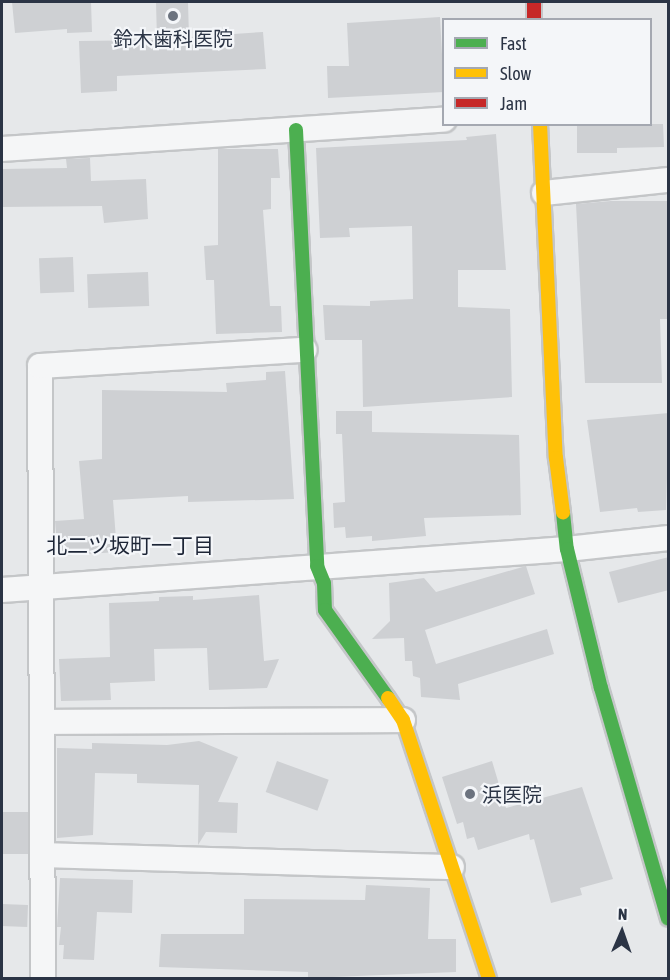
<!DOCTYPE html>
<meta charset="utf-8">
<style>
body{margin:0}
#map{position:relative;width:670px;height:980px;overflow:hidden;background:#e6e8ea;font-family:"Asap Condensed","Noto Sans JP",sans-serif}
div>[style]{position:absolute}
.building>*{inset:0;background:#ced0d3;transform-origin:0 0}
.roads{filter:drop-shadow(2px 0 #c4c6c8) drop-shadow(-2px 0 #c4c6c8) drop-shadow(0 2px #c4c6c8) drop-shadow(0 -2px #c4c6c8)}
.street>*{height:24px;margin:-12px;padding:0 12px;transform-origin:12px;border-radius:12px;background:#f5f6f7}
.fast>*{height:14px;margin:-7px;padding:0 7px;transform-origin:7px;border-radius:7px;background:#4caf50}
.slow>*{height:14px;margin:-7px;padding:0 7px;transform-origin:7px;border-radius:7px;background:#ffc107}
.jam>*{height:14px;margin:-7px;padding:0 7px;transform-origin:7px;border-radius:7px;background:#c62828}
.dots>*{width:16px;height:16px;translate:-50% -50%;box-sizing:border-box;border:3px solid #f4f6f9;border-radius:50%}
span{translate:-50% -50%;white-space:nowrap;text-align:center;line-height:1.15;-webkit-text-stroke:4.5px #f4f6f9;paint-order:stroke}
.poi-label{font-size:20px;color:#2b3445}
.left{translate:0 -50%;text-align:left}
.neighbourhood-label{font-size:21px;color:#1d2536}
.frame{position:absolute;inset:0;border:3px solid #2b3445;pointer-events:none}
.legend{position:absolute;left:442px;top:18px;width:210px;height:108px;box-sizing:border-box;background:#f4f6f9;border:2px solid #a4a8b1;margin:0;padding:8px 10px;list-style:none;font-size:18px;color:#2b3445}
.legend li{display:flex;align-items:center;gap:12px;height:30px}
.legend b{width:30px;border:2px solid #a4a8b1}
.north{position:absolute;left:592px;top:902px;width:60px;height:60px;-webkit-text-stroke:4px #f4f6f9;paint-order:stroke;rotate:2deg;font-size:16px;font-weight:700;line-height:24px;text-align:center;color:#2b3445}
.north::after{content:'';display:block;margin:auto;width:21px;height:27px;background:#2b3445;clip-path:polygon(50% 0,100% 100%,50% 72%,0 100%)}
</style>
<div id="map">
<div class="building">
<div style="clip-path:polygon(12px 2px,91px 2px,92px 32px,67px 33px,67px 29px,15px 33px)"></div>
<div style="clip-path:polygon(156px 2px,188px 2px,189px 37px,263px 32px,266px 69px,117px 76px,117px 91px,81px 93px,79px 41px,157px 40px)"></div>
<div style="clip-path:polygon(440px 17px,444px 92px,328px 98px,327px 66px,349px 66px,347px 23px)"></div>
<div style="clip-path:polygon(577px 124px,663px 124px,664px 147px,617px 148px,617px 153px,577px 153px)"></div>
<div style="clip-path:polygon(496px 134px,506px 270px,458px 270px,458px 307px,510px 309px,512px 397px,363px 407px,362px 340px,325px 340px,323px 305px,370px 306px,370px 301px,413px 299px,412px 226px,349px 228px,350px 237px,320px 238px,316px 148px,467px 140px,466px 137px)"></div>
<div style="clip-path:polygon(218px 149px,278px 149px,280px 178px,271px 178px,271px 209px,263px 210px,270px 306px,281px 306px,282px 332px,216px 334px,214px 280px,206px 280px,204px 246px,218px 245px)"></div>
<div style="clip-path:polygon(90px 158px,91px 181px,146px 179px,148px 219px,104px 223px,102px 206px,2px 207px,2px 169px,67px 168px,66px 159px)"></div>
<div style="clip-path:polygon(611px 201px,669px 201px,669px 319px,660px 319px,662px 383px,585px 383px,576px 204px)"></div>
<div style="left:73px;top:257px;width:35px;height:34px;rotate:88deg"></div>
<div style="left:148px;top:272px;width:34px;height:61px;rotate:88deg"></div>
<div style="clip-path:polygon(285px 371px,294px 499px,188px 502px,188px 496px,113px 500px,117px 552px,58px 556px,55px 521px,84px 519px,79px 461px,102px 459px,102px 390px,227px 392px,226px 383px,266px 380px,266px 372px)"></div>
<div style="clip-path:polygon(336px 411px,372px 411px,372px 432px,519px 435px,521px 515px,424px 518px,426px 536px,372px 541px,372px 536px,346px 538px,345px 527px,334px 528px,333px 503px,345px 502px,342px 434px,336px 434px)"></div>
<div style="clip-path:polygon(669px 413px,666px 510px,638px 512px,637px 508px,600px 512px,587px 420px)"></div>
<div style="clip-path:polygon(669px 557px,669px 590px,618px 603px,609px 572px)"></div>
<div style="clip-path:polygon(526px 566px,535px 594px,425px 630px,436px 664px,547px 629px,554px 654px,458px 684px,460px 700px,421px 697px,420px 678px,413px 676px,412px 661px,405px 661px,404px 638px,372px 639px,390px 621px,389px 583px,424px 578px,436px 592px)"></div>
<div style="clip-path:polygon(259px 595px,264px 661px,279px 659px,267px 688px,209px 690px,207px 648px,154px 649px,155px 681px,110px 683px,111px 700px,61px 701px,59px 659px,110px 657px,109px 603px,159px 601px,159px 597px,193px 596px,193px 600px)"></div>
<div style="clip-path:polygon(199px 741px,238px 757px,218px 802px,238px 803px,237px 833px,206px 832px,198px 845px,199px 785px,137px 783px,137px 774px,95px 773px,93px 835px,57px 838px,57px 748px,92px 749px,92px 743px,167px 745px)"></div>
<div style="left:277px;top:761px;width:55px;height:33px;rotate:20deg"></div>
<div style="clip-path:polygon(492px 761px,506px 808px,582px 787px,613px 879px,580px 888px,582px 895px,551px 903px,534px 839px,530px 840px,529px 834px,478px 850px,474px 837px,467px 839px,463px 822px,457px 824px,442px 777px)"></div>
<div style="left:2px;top:812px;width:26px;height:42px"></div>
<div style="clip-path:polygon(60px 878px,133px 880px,132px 913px,97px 912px,94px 960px,63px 959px,64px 945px,59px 945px,61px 927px,57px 927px)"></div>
<div style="clip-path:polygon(366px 885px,430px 888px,428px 939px,456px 939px,456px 972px,308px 978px,308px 972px,159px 967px,161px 934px,244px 934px,244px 899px,365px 900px)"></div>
<div style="left:2px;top:904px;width:26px;height:22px;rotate:2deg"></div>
</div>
<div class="roads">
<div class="street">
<div style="left:2px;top:149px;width:443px;rotate:-3.8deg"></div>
<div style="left:544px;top:193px;width:125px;rotate:-6deg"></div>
<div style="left:2px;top:590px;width:566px;rotate:-4.15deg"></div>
<div style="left:567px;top:549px;width:102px;rotate:-6.2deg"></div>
<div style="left:45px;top:722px;width:358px;rotate:-0.3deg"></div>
<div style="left:45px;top:855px;width:407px;rotate:1.7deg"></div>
<div style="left:43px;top:978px;width:612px;rotate:-90.28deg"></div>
<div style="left:40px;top:366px;width:265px;rotate:-3.5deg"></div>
</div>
<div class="fast">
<div style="left:296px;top:130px;width:437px;rotate:87.2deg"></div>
<div style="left:317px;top:566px;width:18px;rotate:68deg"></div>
<div style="left:324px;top:583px;width:27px;rotate:88deg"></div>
<div style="left:325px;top:610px;width:108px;rotate:54.4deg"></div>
<div style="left:563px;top:513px;width:36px;rotate:84deg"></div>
<div style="left:567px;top:549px;width:143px;rotate:76.3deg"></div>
<div style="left:601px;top:688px;width:240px;rotate:73.8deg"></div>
</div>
<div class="slow">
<div style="left:540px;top:124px;width:334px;rotate:87.3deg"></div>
<div style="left:556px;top:458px;width:55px;rotate:82.7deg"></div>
<div style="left:388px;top:698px;width:27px;rotate:56deg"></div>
<div style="left:403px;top:720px;width:272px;rotate:71.6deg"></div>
</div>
<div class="jam">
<div style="left:534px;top:2px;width:18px;rotate:90deg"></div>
</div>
</div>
<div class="dots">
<div style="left:173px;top:16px;background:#6c737f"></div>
<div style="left:470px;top:794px;background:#6c737f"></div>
</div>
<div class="poi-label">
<span style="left:173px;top:38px">鈴木歯科医院</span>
<span class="left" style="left:482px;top:794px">浜医院</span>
</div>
<div class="neighbourhood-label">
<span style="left:130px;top:545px">北二ツ坂町一丁目</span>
</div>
<div class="frame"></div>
<ul class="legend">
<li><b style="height:8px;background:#4caf50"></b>Fast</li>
<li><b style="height:8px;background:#ffc107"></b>Slow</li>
<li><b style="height:8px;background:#c62828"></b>Jam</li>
</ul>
<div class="north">N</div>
</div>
